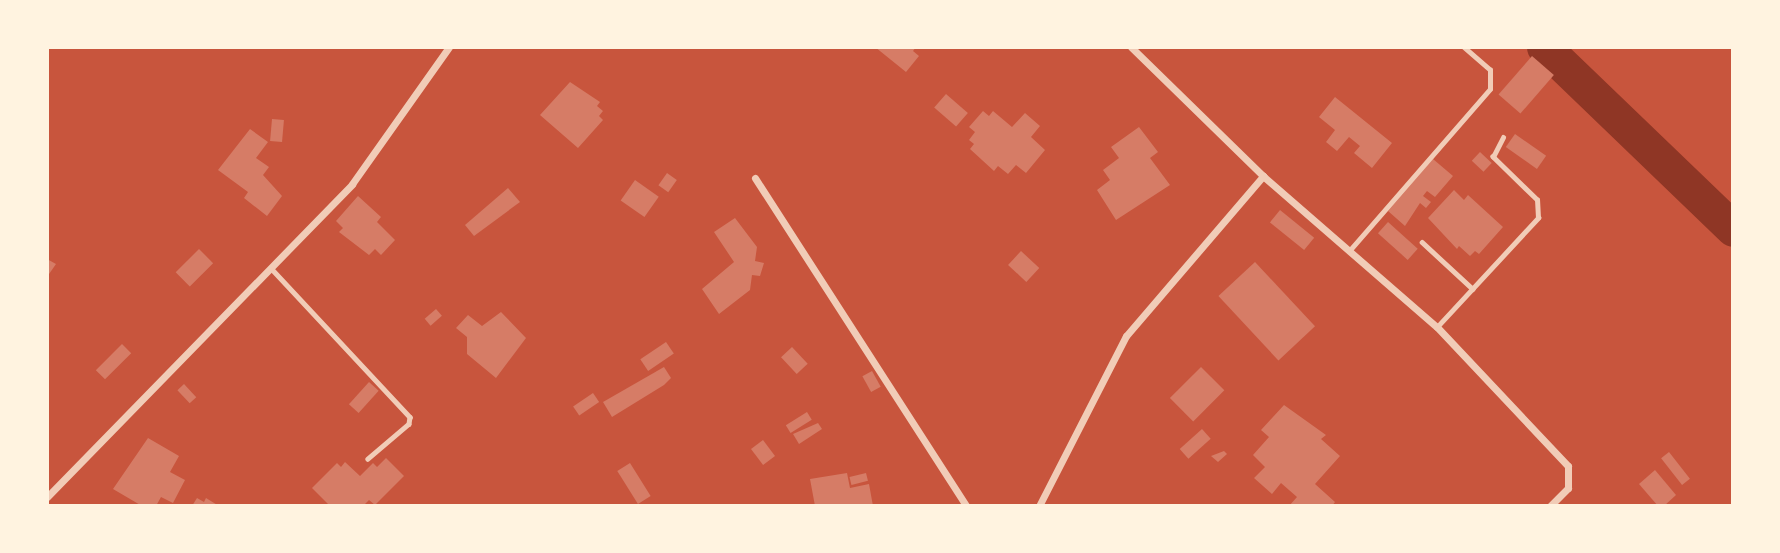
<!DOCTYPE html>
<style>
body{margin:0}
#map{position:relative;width:1780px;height:553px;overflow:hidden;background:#c8553d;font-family:"Work Sans",sans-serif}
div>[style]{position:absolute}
.river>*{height:35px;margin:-17.5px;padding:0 17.5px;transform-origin:17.5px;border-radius:17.5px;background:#8f3625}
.building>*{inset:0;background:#d67c66;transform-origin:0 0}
.service>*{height:4.5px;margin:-2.25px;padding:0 2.25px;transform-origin:2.25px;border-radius:2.25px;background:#f1ccb7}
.minor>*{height:7px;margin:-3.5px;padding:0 3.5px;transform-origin:3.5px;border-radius:3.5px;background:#f1ccb7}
span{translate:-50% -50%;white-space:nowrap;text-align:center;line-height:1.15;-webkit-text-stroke:7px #fff3e0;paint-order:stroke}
.frame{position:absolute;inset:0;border:49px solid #fff3e0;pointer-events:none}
</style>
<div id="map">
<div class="river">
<div style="left:1544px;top:47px;width:262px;rotate:43.9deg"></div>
</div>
<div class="building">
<div style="clip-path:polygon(875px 47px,916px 47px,913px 51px,919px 56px,906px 72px)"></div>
<div style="left:1532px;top:56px;width:29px;height:51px;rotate:41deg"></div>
<div style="clip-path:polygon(570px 82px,600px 102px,597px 106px,603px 111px,599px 116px,603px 120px,578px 148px,540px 115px)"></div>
<div style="left:946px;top:94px;width:29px;height:18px;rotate:41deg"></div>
<div style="clip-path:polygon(1335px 97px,1392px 143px,1372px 168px,1354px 153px,1360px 146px,1349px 137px,1337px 151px,1326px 142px,1335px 130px,1319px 117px)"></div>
<div style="clip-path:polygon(983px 111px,989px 116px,993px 111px,1012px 127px,1025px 113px,1040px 126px,1031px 137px,1045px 150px,1026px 173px,1016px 165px,1008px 174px,998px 166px,994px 171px,970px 149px,974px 144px,969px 140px,975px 132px,969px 127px)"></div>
<div style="left:272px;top:119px;width:12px;height:22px;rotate:5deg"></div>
<div style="clip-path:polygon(1139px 127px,1158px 152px,1150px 158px,1170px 185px,1116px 220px,1097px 190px,1110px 180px,1103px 170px,1119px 158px,1111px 147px)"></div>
<div style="clip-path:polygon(250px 129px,268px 142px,256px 158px,269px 167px,263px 175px,282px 196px,267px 216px,244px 198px,248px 192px,218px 170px)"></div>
<div style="left:1515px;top:134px;width:38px;height:16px;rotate:35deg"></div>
<div style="left:1480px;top:152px;width:16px;height:12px;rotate:43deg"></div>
<div style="clip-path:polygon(1433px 159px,1453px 176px,1435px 197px,1427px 191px,1423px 196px,1431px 202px,1426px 208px,1420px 203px,1405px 226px,1388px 211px)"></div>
<div style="left:667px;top:173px;width:12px;height:15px;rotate:35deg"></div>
<div style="left:635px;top:180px;width:29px;height:25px;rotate:35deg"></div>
<div style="clip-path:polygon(508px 188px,520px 202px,474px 236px,465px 225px)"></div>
<div style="clip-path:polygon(1454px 190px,1464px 200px,1468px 195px,1503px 227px,1479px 254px,1475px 251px,1470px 256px,1459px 246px,1457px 249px,1428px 218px)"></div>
<div style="clip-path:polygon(358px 196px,381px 217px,377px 222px,395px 240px,381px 255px,375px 249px,369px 255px,339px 232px,343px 228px,336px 221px)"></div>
<div style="left:1280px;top:210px;width:44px;height:16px;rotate:39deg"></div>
<div style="clip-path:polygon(735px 218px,757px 247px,755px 261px,764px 263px,760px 276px,752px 275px,750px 290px,719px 314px,702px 289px,734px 262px,714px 232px)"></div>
<div style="left:1388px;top:222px;width:40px;height:15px;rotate:42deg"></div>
<div style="left:199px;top:249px;width:20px;height:33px;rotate:45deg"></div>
<div style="left:1021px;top:251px;width:25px;height:19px;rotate:43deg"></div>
<div style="clip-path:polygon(47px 259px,56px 264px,47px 277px)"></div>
<div style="left:1255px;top:262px;width:88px;height:50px;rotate:47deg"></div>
<div style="left:436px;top:309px;width:9px;height:15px;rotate:49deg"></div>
<div style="clip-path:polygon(501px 312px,526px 338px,496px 378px,467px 354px,467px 337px,456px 328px,468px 315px,482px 326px)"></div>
<div style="left:666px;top:342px;width:14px;height:31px;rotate:56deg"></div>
<div style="left:122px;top:344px;width:13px;height:37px;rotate:45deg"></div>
<div style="left:792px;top:347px;width:23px;height:15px;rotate:47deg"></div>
<div style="clip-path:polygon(664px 367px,671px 378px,664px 385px,612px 417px,603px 402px)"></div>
<div style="left:1201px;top:367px;width:33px;height:44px;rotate:45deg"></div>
<div style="left:872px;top:371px;width:18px;height:11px;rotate:61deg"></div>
<div style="left:369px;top:382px;width:13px;height:30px;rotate:42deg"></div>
<div style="left:184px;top:384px;width:18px;height:9px;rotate:47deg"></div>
<div style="left:593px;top:393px;width:11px;height:24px;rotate:56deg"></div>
<div style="clip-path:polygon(1284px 405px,1326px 435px,1321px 439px,1340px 456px,1315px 484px,1335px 502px,1332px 506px,1289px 506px,1297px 497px,1281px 483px,1272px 494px,1254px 478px,1265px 467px,1253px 455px,1269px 437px,1261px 430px)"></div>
<div style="left:807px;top:412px;width:9px;height:25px;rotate:58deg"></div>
<div style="clip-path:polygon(818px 423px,822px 429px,799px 444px,793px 434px)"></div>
<div style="left:1202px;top:429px;width:13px;height:30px;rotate:48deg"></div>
<div style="clip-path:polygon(148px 438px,179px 456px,170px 472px,185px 480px,173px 503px,161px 497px,156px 506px,142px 506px,113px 489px)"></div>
<div style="left:763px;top:440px;width:20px;height:15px;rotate:53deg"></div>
<div style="clip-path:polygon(1224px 451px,1227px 454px,1218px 462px,1211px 456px)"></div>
<div style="left:1669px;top:452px;width:34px;height:10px;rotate:52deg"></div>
<div style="clip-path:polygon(386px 458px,404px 476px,375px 505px,369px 500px,363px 506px,330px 506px,312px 488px,337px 463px,341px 467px,345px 462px,360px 476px,373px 463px,377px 467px)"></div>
<div style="left:630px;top:463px;width:39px;height:15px;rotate:58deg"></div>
<div style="clip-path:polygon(1655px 470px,1676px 495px,1664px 506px,1658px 506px,1639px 484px)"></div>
<div style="clip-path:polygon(847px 473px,850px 488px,869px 484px,873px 506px,815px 506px,810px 479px)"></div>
<div style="left:866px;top:473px;width:8px;height:17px;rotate:76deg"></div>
<div style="clip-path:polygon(197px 498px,204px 502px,206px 498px,219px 506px,192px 506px)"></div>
</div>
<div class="service">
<div style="left:1422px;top:242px;width:69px;rotate:42.7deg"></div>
<div style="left:1350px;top:250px;width:213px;rotate:-49deg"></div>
<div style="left:1490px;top:89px;width:19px;rotate:-90deg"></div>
<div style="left:1490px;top:70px;width:35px;rotate:-139deg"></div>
<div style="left:271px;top:268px;width:204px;rotate:47deg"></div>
<div style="left:410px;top:417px;width:7px;rotate:98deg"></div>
<div style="left:409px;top:424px;width:54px;rotate:139.5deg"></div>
<div style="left:1437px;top:327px;width:149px;rotate:-47.2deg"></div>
<div style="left:1538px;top:218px;width:18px;rotate:-93deg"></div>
<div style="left:1537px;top:200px;width:62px;rotate:-135.7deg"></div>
<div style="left:1493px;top:157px;width:22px;rotate:-63deg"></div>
</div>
<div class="minor">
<div style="left:1131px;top:47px;width:185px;rotate:44.3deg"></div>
<div style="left:1263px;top:176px;width:230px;rotate:41deg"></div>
<div style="left:1437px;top:327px;width:191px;rotate:46.7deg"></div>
<div style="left:1568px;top:466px;width:22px;rotate:90deg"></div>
<div style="left:1568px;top:488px;width:25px;rotate:135deg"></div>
<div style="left:755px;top:178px;width:390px;rotate:57.2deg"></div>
<div style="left:47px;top:497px;width:437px;rotate:-45.7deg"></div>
<div style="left:352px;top:184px;width:168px;rotate:-54.7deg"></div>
<div style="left:1039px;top:506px;width:191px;rotate:-62.9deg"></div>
<div style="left:1126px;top:336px;width:211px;rotate:-49.4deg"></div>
</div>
<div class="frame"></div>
</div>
